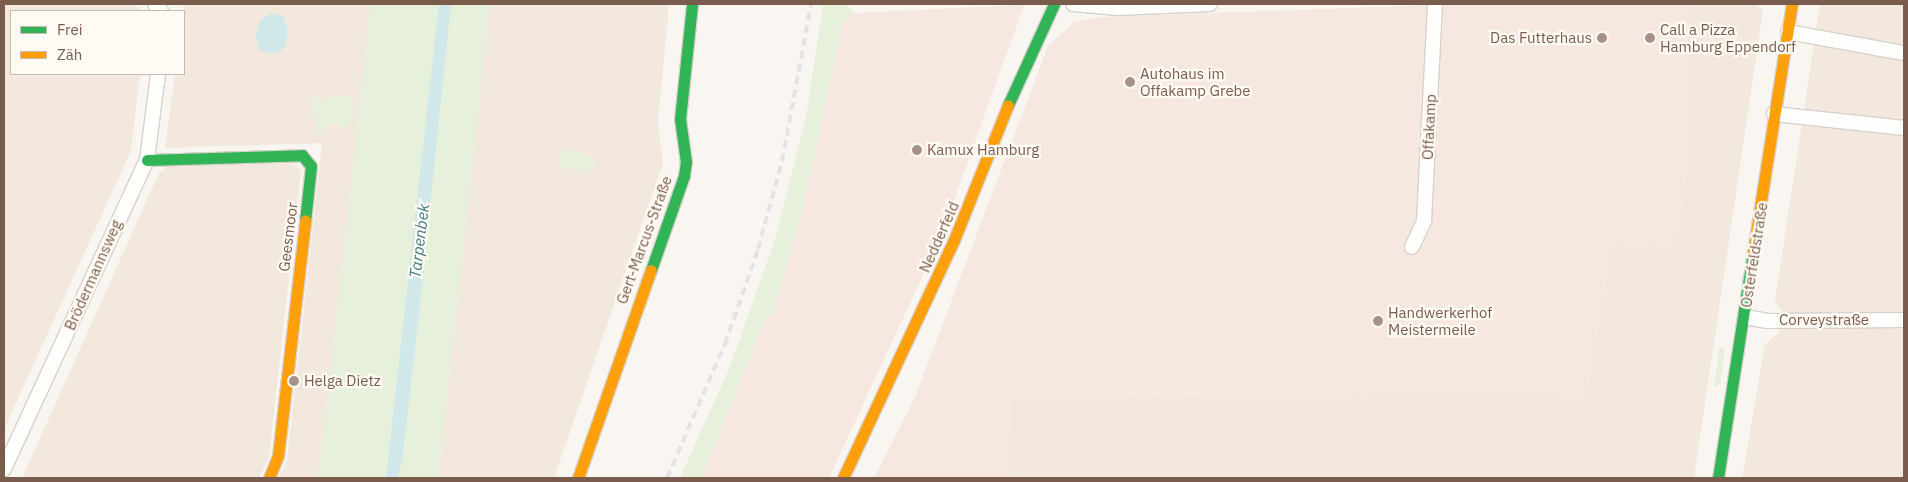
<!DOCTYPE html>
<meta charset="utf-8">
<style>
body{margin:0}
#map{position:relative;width:1908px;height:482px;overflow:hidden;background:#f9f5f0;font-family:"IBM Plex Sans",sans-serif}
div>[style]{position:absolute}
.residential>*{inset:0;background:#f2e8de}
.commercial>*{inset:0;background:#f6e8e1}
.green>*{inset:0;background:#e7f0db}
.water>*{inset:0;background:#d0e8ea}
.roads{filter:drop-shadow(1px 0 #d7d1cb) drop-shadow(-1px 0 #d7d1cb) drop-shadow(0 1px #d7d1cb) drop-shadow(0 -1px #d7d1cb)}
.street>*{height:14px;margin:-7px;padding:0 7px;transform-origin:7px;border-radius:7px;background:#fefefd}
.fast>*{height:11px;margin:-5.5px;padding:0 5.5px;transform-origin:5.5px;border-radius:5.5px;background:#30b455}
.slow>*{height:11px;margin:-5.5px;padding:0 5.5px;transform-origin:5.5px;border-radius:5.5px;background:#ff9f0a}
.rail>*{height:4px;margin-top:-2px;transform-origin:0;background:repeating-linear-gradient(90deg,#e6e3e7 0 8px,transparent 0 13px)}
.dots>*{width:14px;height:14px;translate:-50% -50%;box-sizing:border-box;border:2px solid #fffaf3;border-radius:50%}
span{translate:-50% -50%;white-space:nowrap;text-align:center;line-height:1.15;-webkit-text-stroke:4.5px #fffaf3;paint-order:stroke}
.poi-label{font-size:15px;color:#7a5c4d}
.left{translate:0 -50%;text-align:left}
.right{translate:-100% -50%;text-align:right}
.street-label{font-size:15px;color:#7a5c4d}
.water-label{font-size:16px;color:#437c86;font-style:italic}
.frame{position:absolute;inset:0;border:5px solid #7a5c4d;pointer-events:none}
.legend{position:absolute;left:10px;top:10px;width:175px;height:65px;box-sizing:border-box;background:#fffaf3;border:1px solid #cabbb1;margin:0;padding:6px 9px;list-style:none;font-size:15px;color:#7a5c4d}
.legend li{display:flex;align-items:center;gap:10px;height:25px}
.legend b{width:25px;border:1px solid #cabbb1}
</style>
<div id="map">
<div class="residential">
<div style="clip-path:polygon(4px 4px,132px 4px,144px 11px,11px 11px,11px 74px,140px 74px,131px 151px,4px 429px)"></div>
<div style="clip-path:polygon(183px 4px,372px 4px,322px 450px,316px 478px,279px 478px,287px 460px,322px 143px,165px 148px,175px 74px,184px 74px)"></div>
<div style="clip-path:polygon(489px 4px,669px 4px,658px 121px,663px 163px,554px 478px,438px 478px)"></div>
<div style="clip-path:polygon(1687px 4px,1754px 4px,1763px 10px,1694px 478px,1011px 478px,1009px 395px,1586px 397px,1613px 239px,1674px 248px,1687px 168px)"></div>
<div style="clip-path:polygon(1820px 4px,1904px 4px,1904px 478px,1742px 478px,1765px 345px,1779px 332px,1782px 312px,1775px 301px)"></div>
<div style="clip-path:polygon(293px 163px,301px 170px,269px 457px,259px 478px,22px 478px,159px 173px,167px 166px)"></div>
</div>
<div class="commercial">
<div style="clip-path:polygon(1462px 4px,1687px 4px,1687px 168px,1675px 248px,1613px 239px,1586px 397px,1010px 395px,1011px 478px,874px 478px,915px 397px,1048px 46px,1074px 22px,1101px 17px)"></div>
<div style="clip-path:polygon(1024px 5px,942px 234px,829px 478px,702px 478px,767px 315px,772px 315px,803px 208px,843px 22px,854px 13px)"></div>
</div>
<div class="green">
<div style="clip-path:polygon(371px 4px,490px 4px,438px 478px,316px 478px,322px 450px)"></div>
<div style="clip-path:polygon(823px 4px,845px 4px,854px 13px,843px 22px,803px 208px,772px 316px,767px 315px,702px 478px,680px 478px,730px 367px,775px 239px,806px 118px)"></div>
<div style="clip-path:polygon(334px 95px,353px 97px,353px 115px,346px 127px,341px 128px,336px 123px,326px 126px,321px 135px,317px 133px,312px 99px,315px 96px,324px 103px)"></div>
<div style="clip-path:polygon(569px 148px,595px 160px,594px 169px,579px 171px,561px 167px,559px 156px)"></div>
<div style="clip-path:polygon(1720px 346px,1725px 351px,1720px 384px,1714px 387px)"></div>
</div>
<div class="water">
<div style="clip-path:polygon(439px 4px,451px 4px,417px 332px,402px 461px,398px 478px,386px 478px)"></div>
<div style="clip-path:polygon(271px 13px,284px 17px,288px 32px,286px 44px,281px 51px,272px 54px,259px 50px,256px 34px,260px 20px)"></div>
</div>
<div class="roads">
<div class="street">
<div style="left:155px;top:4px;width:9px;rotate:49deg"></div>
<div style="left:1073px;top:4px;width:45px;rotate:5.1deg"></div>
<div style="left:1118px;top:8px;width:92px;rotate:-2.5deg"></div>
<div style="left:1788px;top:32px;width:118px;rotate:10.3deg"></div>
<div style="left:1774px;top:114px;width:131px;rotate:6.1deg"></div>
<div style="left:1412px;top:247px;width:29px;rotate:-65deg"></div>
<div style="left:1424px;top:221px;width:217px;rotate:-87.1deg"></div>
<div style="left:1745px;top:317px;width:23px;rotate:10deg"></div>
<div style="left:1768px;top:321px;width:136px;rotate:-0.4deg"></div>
<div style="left:4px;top:469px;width:340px;rotate:-65.2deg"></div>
<div style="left:147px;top:160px;width:87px;rotate:-82.7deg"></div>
</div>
<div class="fast">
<div style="left:1008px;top:105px;width:111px;rotate:-65.5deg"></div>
<div style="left:147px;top:160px;width:155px;rotate:-1.8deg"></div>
<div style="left:302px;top:155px;width:14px;rotate:51deg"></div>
<div style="left:311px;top:166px;width:55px;rotate:96.2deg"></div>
<div style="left:651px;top:270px;width:100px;rotate:-70.7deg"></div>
<div style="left:684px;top:176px;width:14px;rotate:-82deg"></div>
<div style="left:686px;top:162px;width:43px;rotate:-97.9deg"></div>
<div style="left:680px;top:119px;width:116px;rotate:-84deg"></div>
<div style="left:1718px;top:478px;width:229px;rotate:-81.2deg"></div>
</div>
<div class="slow">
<div style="left:1753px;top:252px;width:251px;rotate:-81.1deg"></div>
<div style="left:269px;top:478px;width:24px;rotate:-68deg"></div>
<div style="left:278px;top:456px;width:237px;rotate:-83.4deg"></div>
<div style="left:578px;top:478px;width:220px;rotate:-70.7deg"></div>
<div style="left:843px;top:478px;width:263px;rotate:-65deg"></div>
<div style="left:954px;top:240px;width:145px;rotate:-68.2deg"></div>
</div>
</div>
<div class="rail">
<div style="left:667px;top:478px;width:146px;rotate:-66.6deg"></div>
<div style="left:725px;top:344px;width:101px;rotate:-70.8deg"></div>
<div style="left:758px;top:249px;width:91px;rotate:-74.7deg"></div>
<div style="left:782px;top:161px;width:160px;rotate:-79.5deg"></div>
</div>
<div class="dots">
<div style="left:1602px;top:38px;background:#a69286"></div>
<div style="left:1650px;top:38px;background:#a69286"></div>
<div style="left:1130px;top:82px;background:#a69286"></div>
<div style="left:917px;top:150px;background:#a69286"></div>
<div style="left:1378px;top:321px;background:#a69286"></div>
<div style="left:294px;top:381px;background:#a69286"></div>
</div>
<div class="poi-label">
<span class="left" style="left:1660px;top:38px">Call a Pizza<br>Hamburg Eppendorf</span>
<span class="right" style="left:1592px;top:38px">Das Futterhaus</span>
<span class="left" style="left:1140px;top:82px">Autohaus im<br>Offakamp Grebe</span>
<span class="left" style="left:927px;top:150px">Kamux Hamburg</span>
<span class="left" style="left:1388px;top:321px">Handwerkerhof<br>Meistermeile</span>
<span class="left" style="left:304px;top:381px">Helga Dietz</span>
</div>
<div class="street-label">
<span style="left:1429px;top:127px;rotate:-87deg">Offakamp</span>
<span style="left:288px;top:237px;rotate:-83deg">Geesmoor</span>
<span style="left:939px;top:237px;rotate:-66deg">Nedderfeld</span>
<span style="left:644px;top:240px;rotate:-70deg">Gert-Marcus-Straße</span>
<span style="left:1754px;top:255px;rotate:-81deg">Osterfeldstraße</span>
<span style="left:93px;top:275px;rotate:-66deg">Brödermannsweg</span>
<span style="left:1824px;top:320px">Corveystraße</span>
</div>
<div class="water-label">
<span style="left:419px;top:241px;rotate:-83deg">Tarpenbek</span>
</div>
<div class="frame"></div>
<ul class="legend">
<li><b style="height:6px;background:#30b455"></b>Frei</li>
<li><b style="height:6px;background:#ff9f0a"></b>Zäh</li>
</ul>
</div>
